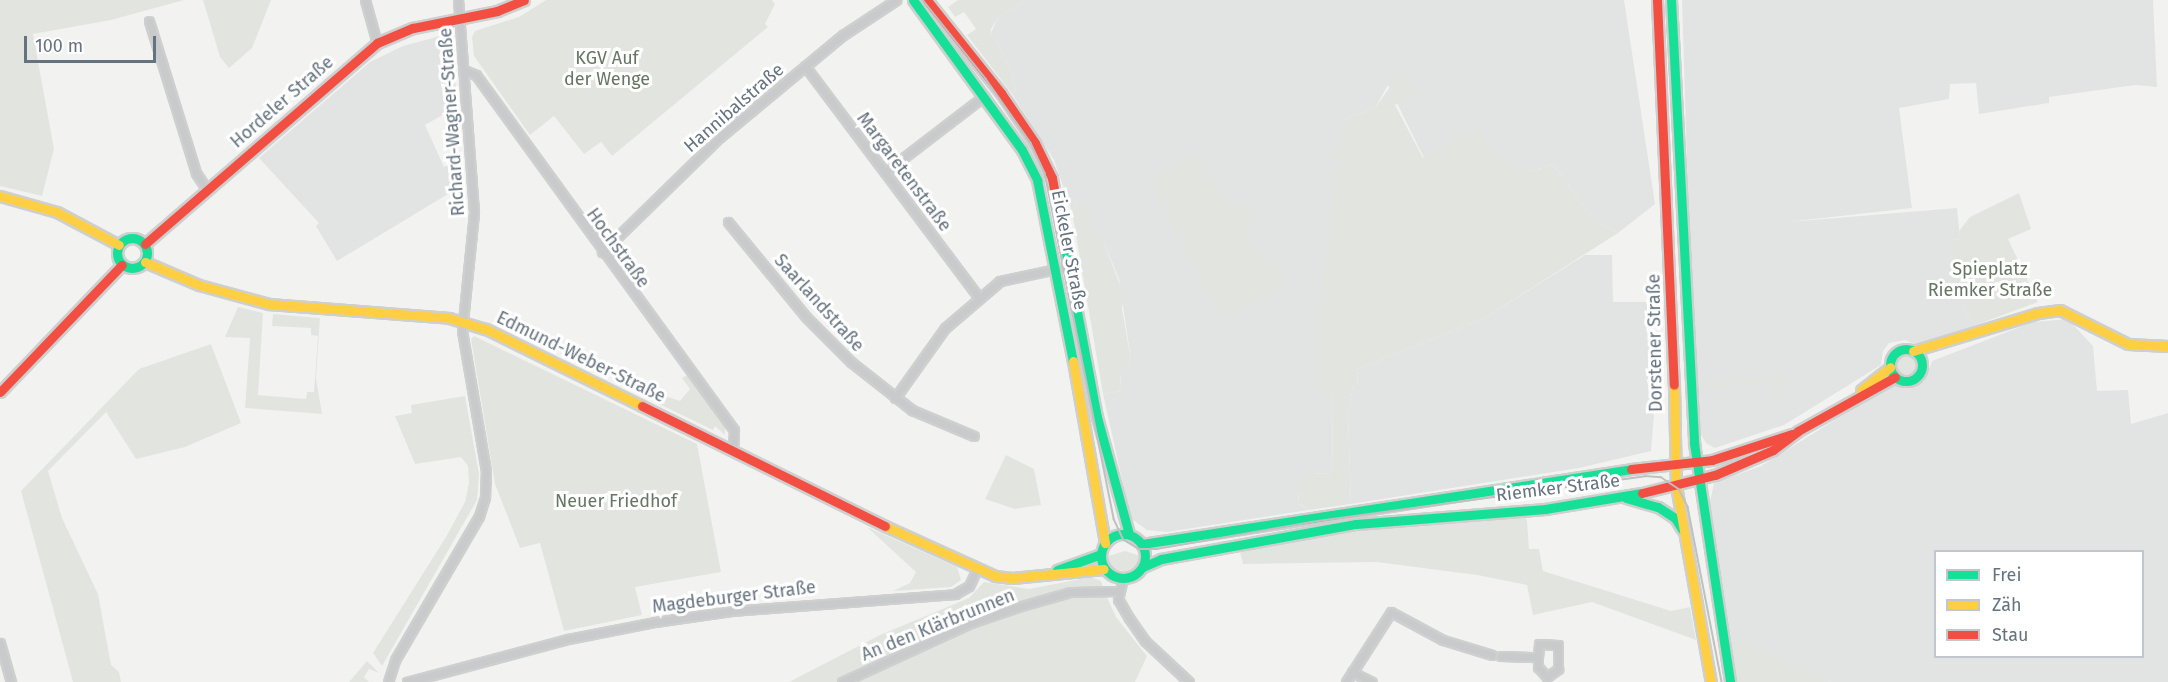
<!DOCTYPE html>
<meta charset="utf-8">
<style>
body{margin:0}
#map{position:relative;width:2168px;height:682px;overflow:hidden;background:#f2f3f1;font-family:"Fira Sans",sans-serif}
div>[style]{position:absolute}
.built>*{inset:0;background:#e2e4e3}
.green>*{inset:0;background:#e2e5df}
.round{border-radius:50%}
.roads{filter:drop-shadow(2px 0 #cecfcf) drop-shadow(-2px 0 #cecfcf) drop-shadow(0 2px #cecfcf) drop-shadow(0 -2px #cecfcf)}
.street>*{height:7px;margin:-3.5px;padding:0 3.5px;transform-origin:3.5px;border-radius:3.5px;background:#c8cacb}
.fast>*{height:9px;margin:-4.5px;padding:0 4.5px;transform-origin:4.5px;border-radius:4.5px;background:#16e098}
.fast>.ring{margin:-4.5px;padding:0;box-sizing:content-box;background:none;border:9px solid #16e098;border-radius:50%}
.slow>*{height:9px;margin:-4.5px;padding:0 4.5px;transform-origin:4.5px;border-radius:4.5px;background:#ffcf43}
.jam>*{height:9px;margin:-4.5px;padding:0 4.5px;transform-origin:4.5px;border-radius:4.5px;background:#f24e42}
.tram>*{height:1.5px;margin:-0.75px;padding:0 0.75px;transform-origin:0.75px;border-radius:0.75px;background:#bfc0c1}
span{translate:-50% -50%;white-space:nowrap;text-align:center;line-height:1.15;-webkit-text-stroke:6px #fff;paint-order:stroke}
.park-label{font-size:18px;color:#667663}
.street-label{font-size:18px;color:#65727f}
.legend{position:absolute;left:1934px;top:550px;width:210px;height:108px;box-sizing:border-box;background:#fff;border:2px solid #c1c7cc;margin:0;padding:8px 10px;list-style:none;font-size:18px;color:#65727f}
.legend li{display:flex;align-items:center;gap:12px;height:30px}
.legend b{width:30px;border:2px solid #c1c7cc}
.scale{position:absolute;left:24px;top:36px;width:132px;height:27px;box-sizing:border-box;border:3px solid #65727f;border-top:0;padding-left:8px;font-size:18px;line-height:21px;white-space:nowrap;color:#65727f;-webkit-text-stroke:4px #fff;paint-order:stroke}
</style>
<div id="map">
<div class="built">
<div style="clip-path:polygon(1026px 0,1624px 0,1655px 204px,1618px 233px,1594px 220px,1553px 164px,1534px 171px,1424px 158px,1388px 85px,1375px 108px,1347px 118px,1326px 398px,1333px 397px,1332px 473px,1312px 474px,1298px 496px,1299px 504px,1309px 510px,1167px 532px,1147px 530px,1133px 520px,1128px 506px,1103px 394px,1122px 391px,1120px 375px,1131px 360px,1119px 279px,1104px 243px,1076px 204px,1072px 212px,1054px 160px,1012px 94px,1016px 91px,1012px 74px,995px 37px,990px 35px,997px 19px)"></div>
<div style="clip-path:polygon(1682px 0,2153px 0,2157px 87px,2135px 85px,2049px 97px,2049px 103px,1979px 114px,1976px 83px,1950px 84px,1949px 99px,1899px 108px,1912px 208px,1788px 222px,1957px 208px,1960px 239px,1952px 240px,1963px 310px,1976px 325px,1917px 345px,1905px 340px,1889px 343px,1883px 351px,1881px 365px,1784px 425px,1715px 448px,1706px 443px,1695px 425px)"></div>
<div style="clip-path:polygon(440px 36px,451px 44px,458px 106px,425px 125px,444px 167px,461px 158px,463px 185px,337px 261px,316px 226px,319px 223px,259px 158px,370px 62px,403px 46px)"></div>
<div style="clip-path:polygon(1585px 255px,1612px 255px,1613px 302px,1658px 302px,1659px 321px,1651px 325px,1653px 378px,1647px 379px,1654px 416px,1651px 451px,1579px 468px,1351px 504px,1348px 415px,1353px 385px,1358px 385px,1357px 369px,1483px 319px)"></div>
<div style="clip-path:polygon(evenodd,2068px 319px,2093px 346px,2097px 391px,2128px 390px,2131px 424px,2168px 413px,2168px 682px,1832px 682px,1731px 638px,1710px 502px,1714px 483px,1761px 466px,1889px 386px,1924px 382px,1932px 361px,2033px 322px,2068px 319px,1936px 552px,2142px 552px,2142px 656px,1936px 656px,1936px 552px)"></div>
</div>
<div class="green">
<div style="clip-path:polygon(0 0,184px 0,111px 20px,33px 34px,54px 149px,42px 196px,0 186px)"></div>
<div style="clip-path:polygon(203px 0,271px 0,252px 48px,229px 68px,220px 57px)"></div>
<div style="clip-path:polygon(546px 0,772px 0,775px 4px,765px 24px,768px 27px,612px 156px,601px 142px,584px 154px,554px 116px,530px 135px,474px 56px,472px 37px,475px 31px,519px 17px)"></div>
<div style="clip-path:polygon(958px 0,1026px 0,997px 19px,991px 29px,990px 35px,995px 37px,1012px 74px,1016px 91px,1012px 94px,967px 35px,976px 29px,964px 12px,955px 17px,948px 7px)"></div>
<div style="clip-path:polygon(1404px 67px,1418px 92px,1395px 105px,1423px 158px,1479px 127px,1506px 165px,1534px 171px,1553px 164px,1594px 220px,1618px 233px,1483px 319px,1357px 369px,1358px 385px,1353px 385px,1348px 415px,1351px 504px,1309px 510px,1298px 503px,1300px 481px,1312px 474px,1332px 473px,1333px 397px,1321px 400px,1317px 349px,1339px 142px,1347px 118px,1375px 108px)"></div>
<div style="clip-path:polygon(1195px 157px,1200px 157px,1218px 194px,1236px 205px,1248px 207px,1254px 219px,1248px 230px,1251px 237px,1264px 262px,1276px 257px,1283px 272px,1280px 288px,1226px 315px,1216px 313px,1153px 188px,1154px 180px,1165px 171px)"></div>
<div style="clip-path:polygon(2019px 193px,2031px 229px,2008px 239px,2038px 302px,1976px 325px,1963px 310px,1954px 281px,1952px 240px,1960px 239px,1959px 231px,1970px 217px)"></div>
<div style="clip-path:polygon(1076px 204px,1082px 206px,1104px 243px,1124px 295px,1122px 309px,1131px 360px,1120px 376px,1122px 391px,1103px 394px,1072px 212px)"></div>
<div style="clip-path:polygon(238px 307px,263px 313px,258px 395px,306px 399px,307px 392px,314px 392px,318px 336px,311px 335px,311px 328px,272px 326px,273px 314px,320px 318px,316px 378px,322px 414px,245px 408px,250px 338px,225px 337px)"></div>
<div style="clip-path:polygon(474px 336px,697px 444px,721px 572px,635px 587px,642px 615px,564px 631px,540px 543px,520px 548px,495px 484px,471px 339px)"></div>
<div style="clip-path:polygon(211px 344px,241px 423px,185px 447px,136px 459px,106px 412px,48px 471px,62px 518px,98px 594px,111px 665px,119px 672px,121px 682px,73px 682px,21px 491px,139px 369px)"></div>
<div class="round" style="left:1896px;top:355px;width:20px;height:20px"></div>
<div style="clip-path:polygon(687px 375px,725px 426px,725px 435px,715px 426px,713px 430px,659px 404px,665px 396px,680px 401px,690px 389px,682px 378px)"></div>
<div style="clip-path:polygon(1779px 376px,1782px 409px,1775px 405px,1774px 380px,1698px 388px,1698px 383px)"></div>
<div style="clip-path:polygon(465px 396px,479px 474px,477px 500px,382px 666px,373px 653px,446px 537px,465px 502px,469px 483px,468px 466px,461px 457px,415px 464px,395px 416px,412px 413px,411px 405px)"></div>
<div style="clip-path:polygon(1006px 455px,1034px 469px,1041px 505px,1015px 509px,985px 499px)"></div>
<div style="clip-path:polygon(1524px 517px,1527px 520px,1529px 549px,1539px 549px,1543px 571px,1671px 611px,1690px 607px,1696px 640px,1592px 602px,1533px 615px,1527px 585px,1477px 575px,1376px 562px,1243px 564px,1240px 551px,1369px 526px)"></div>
<div style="clip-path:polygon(867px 527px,957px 567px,961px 580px,951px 587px,893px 591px,910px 583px,916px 572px)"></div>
<div style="clip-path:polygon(1125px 551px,1141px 556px,1137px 565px,1125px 572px,1112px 568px,1105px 557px)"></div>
<div style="clip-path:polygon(1091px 577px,1101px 581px,1103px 587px,1075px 587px,1073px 594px,1105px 593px,1116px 617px,1147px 656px,1135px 682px,789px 682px,880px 635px,969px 598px,984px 582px,1029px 589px)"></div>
<div style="clip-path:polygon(1731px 638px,1737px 639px,1832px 682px,1737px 682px)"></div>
<div style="clip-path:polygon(367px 661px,379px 673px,369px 669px,364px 677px,369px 682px,349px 682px)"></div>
</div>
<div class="roads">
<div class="street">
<div style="left:365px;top:0;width:45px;rotate:74.4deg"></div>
<div style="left:149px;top:21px;width:159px;rotate:72.8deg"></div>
<div style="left:196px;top:173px;width:20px;rotate:57deg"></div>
<div style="left:805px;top:66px;width:290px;rotate:53.1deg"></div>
<div style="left:464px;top:70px;width:13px;rotate:23deg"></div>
<div style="left:476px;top:75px;width:439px;rotate:54deg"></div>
<div style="left:734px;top:430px;width:20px;rotate:93deg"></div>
<div style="left:885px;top:172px;width:125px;rotate:-37.5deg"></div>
<div style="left:728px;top:222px;width:123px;rotate:50.6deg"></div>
<div style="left:806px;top:317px;width:64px;rotate:45deg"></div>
<div style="left:851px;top:362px;width:78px;rotate:38.2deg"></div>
<div style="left:912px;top:410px;width:67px;rotate:22.8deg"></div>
<div style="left:602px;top:252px;width:165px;rotate:-44.3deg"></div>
<div style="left:720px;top:137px;width:160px;rotate:-39.7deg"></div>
<div style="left:843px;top:35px;width:64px;rotate:-33.4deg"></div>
<div style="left:895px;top:398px;width:86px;rotate:-54.5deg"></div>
<div style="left:945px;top:328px;width:72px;rotate:-40.5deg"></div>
<div style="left:1000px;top:281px;width:72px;rotate:-12.1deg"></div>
<div style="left:1123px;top:578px;width:22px;rotate:103deg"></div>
<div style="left:1118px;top:599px;width:22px;rotate:60deg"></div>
<div style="left:1129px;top:618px;width:28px;rotate:55deg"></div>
<div style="left:1145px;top:641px;width:60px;rotate:43deg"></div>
<div style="left:0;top:643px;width:41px;rotate:74.2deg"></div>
<div style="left:1501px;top:656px;width:37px;rotate:2deg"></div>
<div style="left:1538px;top:657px;width:10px;rotate:90deg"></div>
<div style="left:1538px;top:667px;width:13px;rotate:48deg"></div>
<div style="left:1547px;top:677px;width:14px;rotate:-36deg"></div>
<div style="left:1558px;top:669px;width:24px;rotate:-90deg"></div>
<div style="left:1558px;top:645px;width:19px;rotate:-177deg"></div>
<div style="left:1539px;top:644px;width:13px;rotate:94deg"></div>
<div style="left:1352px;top:672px;width:22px;rotate:27deg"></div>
<div style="left:388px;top:682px;width:23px;rotate:-72deg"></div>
<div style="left:395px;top:660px;width:167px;rotate:-59.7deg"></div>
<div style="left:479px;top:516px;width:20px;rotate:-72deg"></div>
<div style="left:485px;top:497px;width:26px;rotate:-88deg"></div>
<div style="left:486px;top:471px;width:142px;rotate:-99.7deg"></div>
<div style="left:462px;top:331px;width:120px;rotate:-84.2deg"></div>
<div style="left:474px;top:212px;width:213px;rotate:-94.3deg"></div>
<div style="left:407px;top:682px;width:167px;rotate:-15deg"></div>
<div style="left:568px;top:639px;width:89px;rotate:-11.1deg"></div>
<div style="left:655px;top:622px;width:77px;rotate:-8.2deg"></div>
<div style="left:731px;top:611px;width:225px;rotate:-4.3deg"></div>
<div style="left:955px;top:594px;width:16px;rotate:-30deg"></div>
<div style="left:969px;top:586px;width:19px;rotate:-65deg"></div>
<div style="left:842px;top:682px;width:142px;rotate:-24.6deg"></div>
<div style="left:971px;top:623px;width:50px;rotate:-18.8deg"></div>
<div style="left:1018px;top:607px;width:54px;rotate:-16.1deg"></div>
<div style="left:1070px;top:592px;width:47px;rotate:-1.2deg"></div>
<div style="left:1346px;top:682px;width:83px;rotate:-57.3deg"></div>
<div style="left:1391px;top:612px;width:59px;rotate:28.3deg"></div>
<div style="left:1443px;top:640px;width:51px;rotate:17deg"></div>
</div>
<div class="fast">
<div style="left:913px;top:0;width:185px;rotate:54deg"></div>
<div style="left:1022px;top:150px;width:34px;rotate:63deg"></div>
<div style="left:1037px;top:180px;width:185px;rotate:78.8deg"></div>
<div style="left:1671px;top:0;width:444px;rotate:87deg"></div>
<div style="left:1694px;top:443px;width:242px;rotate:81.4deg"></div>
<div style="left:1062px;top:232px;width:188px;rotate:79.3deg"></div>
<div style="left:1097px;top:417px;width:121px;rotate:74.7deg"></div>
<div class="ring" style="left:117px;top:238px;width:21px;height:21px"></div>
<div class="ring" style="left:1890px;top:349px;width:23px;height:23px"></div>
<div style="left:1626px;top:498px;width:33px;rotate:16deg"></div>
<div style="left:1658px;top:507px;width:20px;rotate:33deg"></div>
<div style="left:1675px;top:518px;width:13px;rotate:58deg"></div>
<div class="ring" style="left:1101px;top:534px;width:35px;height:35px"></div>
<div style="left:1142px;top:544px;width:495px;rotate:-8.7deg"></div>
<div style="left:1143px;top:567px;width:20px;rotate:-24deg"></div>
<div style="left:1161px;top:559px;width:198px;rotate:-10.2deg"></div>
<div style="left:1356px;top:524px;width:190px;rotate:-4.5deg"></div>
<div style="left:1545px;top:509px;width:98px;rotate:-9.4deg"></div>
<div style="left:1057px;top:570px;width:47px;rotate:-20deg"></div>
</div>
<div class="slow">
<div style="left:0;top:196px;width:59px;rotate:15.7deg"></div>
<div style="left:57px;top:212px;width:70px;rotate:28deg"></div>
<div style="left:145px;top:262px;width:59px;rotate:23.1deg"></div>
<div style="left:199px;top:285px;width:73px;rotate:15.2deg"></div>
<div style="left:269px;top:304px;width:181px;rotate:4.4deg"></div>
<div style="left:449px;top:318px;width:39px;rotate:17deg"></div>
<div style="left:486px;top:329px;width:174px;rotate:26.3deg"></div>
<div style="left:1913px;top:351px;width:131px;rotate:-16.9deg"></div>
<div style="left:2038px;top:313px;width:22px;rotate:-8deg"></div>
<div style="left:2060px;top:310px;width:76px;rotate:26.6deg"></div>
<div style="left:2128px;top:344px;width:40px;rotate:2.9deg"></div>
<div style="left:1073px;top:361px;width:185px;rotate:80deg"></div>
<div style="left:1674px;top:385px;width:101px;rotate:88.9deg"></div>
<div style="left:1676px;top:486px;width:199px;rotate:79.9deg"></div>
<div style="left:1861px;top:390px;width:37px;rotate:-38deg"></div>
<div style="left:885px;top:526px;width:121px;rotate:24.4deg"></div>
<div style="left:995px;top:576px;width:17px;rotate:7deg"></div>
<div style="left:1012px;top:578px;width:92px;rotate:-5.6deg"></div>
</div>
<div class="jam">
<div style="left:927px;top:0;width:119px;rotate:51.5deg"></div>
<div style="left:1001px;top:93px;width:60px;rotate:55.8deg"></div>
<div style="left:1035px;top:143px;width:39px;rotate:64deg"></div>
<div style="left:1052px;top:178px;width:55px;rotate:79.5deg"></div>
<div style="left:1657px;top:0;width:385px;rotate:87.5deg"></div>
<div style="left:145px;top:244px;width:307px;rotate:-40.9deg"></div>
<div style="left:377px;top:43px;width:39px;rotate:-23deg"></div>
<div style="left:413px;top:28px;width:86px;rotate:-11.4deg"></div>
<div style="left:497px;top:11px;width:29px;rotate:-22deg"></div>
<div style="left:0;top:392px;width:176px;rotate:-46.2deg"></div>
<div style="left:642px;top:406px;width:271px;rotate:26.3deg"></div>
<div style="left:1631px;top:469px;width:81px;rotate:-6.3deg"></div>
<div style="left:1712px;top:460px;width:84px;rotate:-18deg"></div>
<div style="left:1642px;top:493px;width:75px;rotate:-13.9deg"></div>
<div style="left:1715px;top:475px;width:63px;rotate:-23.3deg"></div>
<div style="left:1773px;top:450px;width:31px;rotate:-37deg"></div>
<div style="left:1798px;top:431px;width:111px;rotate:-29.1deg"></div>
</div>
</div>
<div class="tram">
<div style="left:923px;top:0;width:101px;rotate:51.4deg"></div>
<div style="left:986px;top:79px;width:78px;rotate:54.9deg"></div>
<div style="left:1031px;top:143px;width:33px;rotate:65deg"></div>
<div style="left:1045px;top:173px;width:353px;rotate:78.7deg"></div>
<div style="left:1114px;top:519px;width:23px;rotate:65deg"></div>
<div style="left:1124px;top:540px;width:17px;rotate:31deg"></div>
<div style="left:1139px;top:549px;width:18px"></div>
<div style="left:1157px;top:549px;width:156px;rotate:-9.9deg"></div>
<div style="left:1311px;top:522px;width:337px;rotate:-7.8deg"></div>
<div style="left:1645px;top:476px;width:16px;rotate:4deg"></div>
<div style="left:1661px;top:477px;width:22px;rotate:34deg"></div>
<div style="left:1679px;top:489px;width:20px;rotate:63deg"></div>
<div style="left:1688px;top:507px;width:178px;rotate:79deg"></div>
</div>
<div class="park-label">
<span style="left:607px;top:69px">KGV Auf<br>der Wenge</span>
<span style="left:1990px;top:280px">Spieplatz<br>Riemker Straße</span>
<span style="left:616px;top:501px">Neuer Friedhof</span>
</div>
<div class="street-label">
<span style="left:282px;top:102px;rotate:-41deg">Hordeler Straße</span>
<span style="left:734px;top:108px;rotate:-41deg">Hannibalstraße</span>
<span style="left:452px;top:122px;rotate:-94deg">Richard-Wagner-Straße</span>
<span style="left:904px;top:172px;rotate:53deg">Margaretenstraße</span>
<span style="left:618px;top:248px;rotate:54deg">Hochstraße</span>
<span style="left:1069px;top:250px;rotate:79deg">Eickeler Straße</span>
<span style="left:819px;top:303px;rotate:48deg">Saarlandstraße</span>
<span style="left:1655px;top:343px;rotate:-91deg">Dorstener Straße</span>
<span style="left:581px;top:357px;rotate:26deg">Edmund-Weber-Straße</span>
<span style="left:1558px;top:488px;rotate:-7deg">Riemker Straße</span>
<span style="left:734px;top:597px;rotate:-7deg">Magdeburger Straße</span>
<span style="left:938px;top:625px;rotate:-22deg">An den Klärbrunnen</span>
</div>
<ul class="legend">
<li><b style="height:8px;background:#16e098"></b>Frei</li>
<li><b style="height:8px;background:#ffcf43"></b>Zäh</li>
<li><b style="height:8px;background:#f24e42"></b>Stau</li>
</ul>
<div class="scale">100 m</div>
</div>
